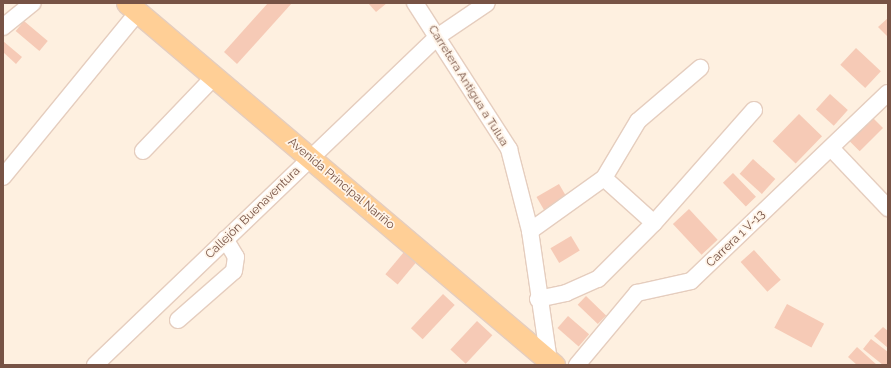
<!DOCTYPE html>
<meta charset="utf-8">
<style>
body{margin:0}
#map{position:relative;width:891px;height:368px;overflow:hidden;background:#fef0e0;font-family:Raleway,sans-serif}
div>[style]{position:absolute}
.building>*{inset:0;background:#f6cab6;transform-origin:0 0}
.roads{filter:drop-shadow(1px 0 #e5cdbe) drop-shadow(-1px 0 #e5cdbe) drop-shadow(0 1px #e5cdbe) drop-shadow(0 -1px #e5cdbe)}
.minor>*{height:16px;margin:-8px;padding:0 8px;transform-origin:8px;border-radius:8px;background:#fff}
.major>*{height:21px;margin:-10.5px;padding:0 10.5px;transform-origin:10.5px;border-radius:10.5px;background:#ffcf96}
span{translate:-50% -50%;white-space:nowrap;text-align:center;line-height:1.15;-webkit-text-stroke:3.5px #fff4e8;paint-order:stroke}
.street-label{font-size:12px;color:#775345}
.frame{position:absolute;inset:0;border:4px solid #775345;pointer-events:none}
</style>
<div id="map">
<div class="building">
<div style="clip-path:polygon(268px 3px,292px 3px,237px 64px,224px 52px)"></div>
<div style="clip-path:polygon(368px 3px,387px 3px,376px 12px)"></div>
<div style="clip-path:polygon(888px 18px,888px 37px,878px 27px)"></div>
<div style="left:24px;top:21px;width:31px;height:13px;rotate:40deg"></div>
<div style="clip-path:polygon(3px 41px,22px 57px,16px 64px,3px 52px)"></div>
<div style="left:856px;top:48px;width:34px;height:23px;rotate:43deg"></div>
<div style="left:830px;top:94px;width:24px;height:21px;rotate:42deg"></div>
<div style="left:799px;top:114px;width:32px;height:38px;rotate:44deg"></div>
<div style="left:871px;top:116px;width:17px;height:33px;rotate:45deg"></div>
<div style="left:753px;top:159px;width:30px;height:20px;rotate:42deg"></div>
<div style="left:733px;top:173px;width:33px;height:14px;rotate:46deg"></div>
<div style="left:559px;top:184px;width:16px;height:26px;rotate:60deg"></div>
<div style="left:689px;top:209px;width:42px;height:22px;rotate:47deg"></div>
<div style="left:571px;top:236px;width:17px;height:24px;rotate:59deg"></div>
<div style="left:754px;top:250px;width:40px;height:18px;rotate:48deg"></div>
<div style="left:404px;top:252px;width:16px;height:29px;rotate:40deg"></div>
<div style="left:443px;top:294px;width:16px;height:47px;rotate:43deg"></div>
<div style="left:586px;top:296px;width:28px;height:12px;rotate:44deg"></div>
<div style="left:787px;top:304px;width:42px;height:27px;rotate:28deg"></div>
<div style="left:568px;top:316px;width:28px;height:16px;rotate:41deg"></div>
<div style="left:477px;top:321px;width:21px;height:39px;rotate:43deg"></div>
<div style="clip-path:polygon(883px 327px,888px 331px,888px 348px,874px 336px)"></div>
<div style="clip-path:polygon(871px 339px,888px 352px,888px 365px,883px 365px,863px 349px)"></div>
<div style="clip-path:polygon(857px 347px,877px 365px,857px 365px,848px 357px)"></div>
</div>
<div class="roads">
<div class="minor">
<div style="left:415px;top:3px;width:174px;rotate:57.2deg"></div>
<div style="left:509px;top:149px;width:85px;rotate:75.6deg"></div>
<div style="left:530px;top:231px;width:131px;rotate:81.7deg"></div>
<div style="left:3px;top:27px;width:38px;rotate:-39deg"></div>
<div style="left:831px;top:148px;width:83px;rotate:46.5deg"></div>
<div style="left:143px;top:151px;width:103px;rotate:-46.2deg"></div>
<div style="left:3px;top:177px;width:213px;rotate:-50.7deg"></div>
<div style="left:604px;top:178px;width:67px;rotate:42deg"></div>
<div style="left:530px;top:231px;width:91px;rotate:-35.6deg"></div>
<div style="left:604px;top:178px;width:66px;rotate:-59.2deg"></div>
<div style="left:638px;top:121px;width:82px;rotate:-40.5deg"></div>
<div style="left:538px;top:299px;width:29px;rotate:-12deg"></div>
<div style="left:566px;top:293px;width:35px;rotate:-24deg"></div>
<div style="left:598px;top:279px;width:79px;rotate:-45deg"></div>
<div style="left:654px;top:223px;width:151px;rotate:-48.5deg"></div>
<div style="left:178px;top:320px;width:74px;rotate:-41.2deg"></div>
<div style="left:234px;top:271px;width:14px;rotate:-82deg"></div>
<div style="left:236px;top:257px;width:21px;rotate:-121deg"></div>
<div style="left:95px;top:365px;width:474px;rotate:-43.8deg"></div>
<div style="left:437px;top:37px;width:60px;rotate:-34.2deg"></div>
<div style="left:577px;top:365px;width:94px;rotate:-50.2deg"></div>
<div style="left:637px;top:293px;width:55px;rotate:-12.5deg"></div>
<div style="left:691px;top:281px;width:272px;rotate:-43.7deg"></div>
</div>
<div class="major">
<div style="left:127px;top:3px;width:560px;rotate:40.29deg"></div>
</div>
</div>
<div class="street-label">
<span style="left:468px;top:86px;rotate:58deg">Carretera Antigua a Tulua</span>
<span style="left:341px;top:184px;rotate:40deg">Avenida Principal Nariño</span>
<span style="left:253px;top:213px;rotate:-44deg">Callejón Buenaventura</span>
<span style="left:736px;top:239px;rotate:-44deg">Carrera 1 V-13</span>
</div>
<div class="frame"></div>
</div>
